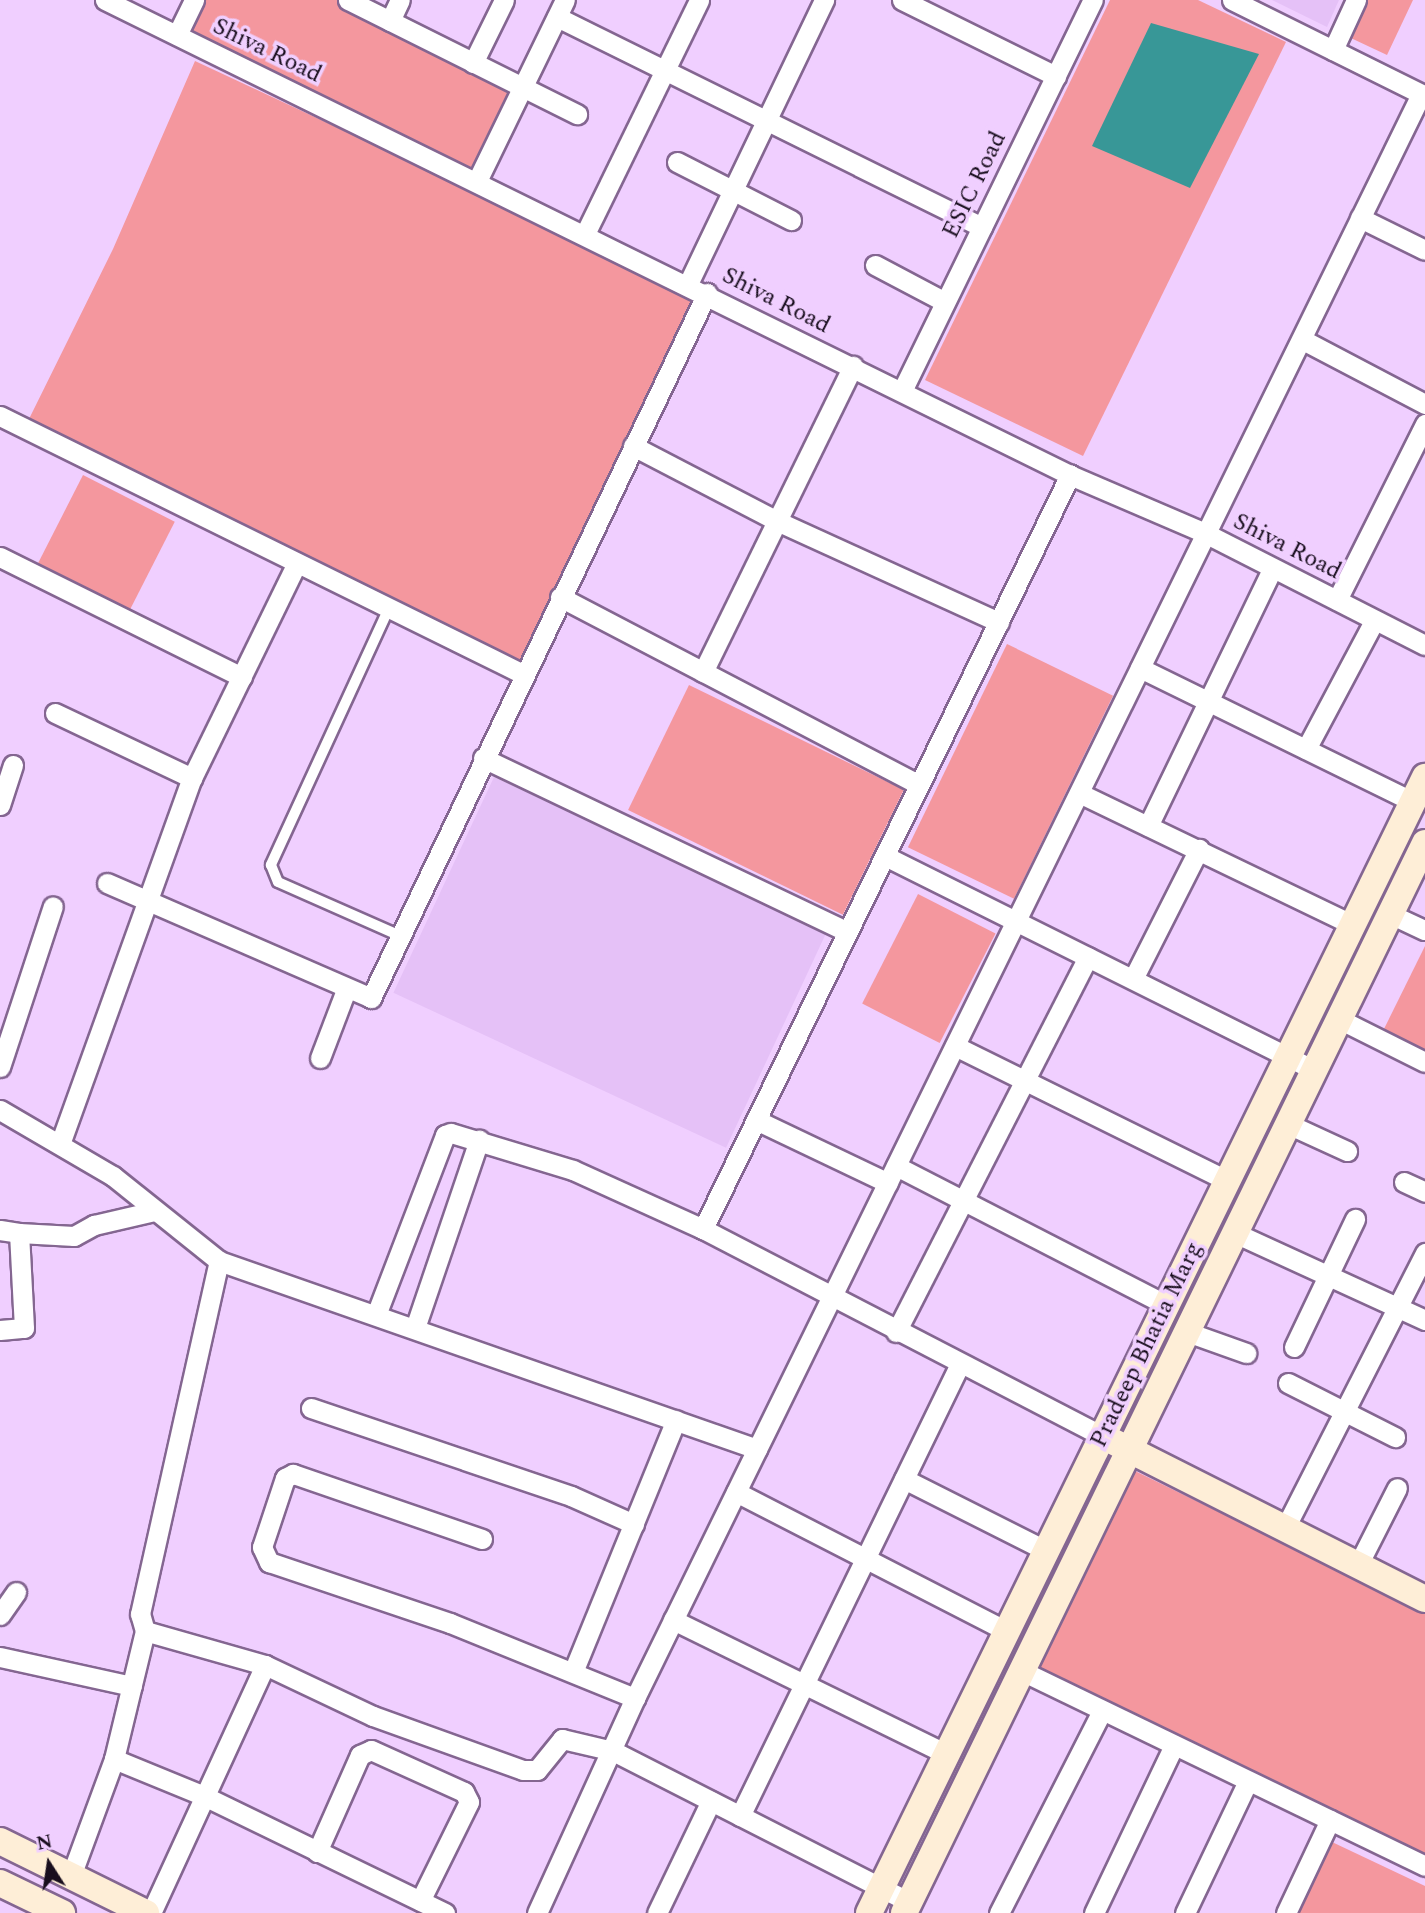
<!DOCTYPE html>
<style>
body{margin:0}
#map{position:relative;width:1425px;height:1913px;overflow:hidden;background:#f0cfff;font-family:Spectral,serif}
div>[style]{position:absolute}
.built>*{inset:0;background:#e5c1f7;transform-origin:0 0}
.green>*{inset:0;background:#f4979e;transform-origin:0 0}
.water>*{inset:0;background:#389797}
.roads{filter:drop-shadow(2px 0 #846691) drop-shadow(-2px 0 #846691) drop-shadow(0 2px #846691) drop-shadow(0 -2px #846691)}
.lane>*{height:10px;margin:-5px;padding:0 5px;transform-origin:5px;border-radius:5px;background:#fff}
.street>*{height:19px;margin:-9.5px;padding:0 9.5px;transform-origin:9.5px;border-radius:9.5px;background:#fff}
.secondary>*{height:26px;margin:-13px;padding:0 13px;transform-origin:13px;border-radius:13px;background:#feeed7}
span{translate:-50% -50%;white-space:nowrap;text-align:center;line-height:1.15;-webkit-text-stroke:7px #f0cfff;paint-order:stroke}
.street-label{font-size:24px;color:#190e1e}
.north{position:absolute;left:14px;top:1829px;width:70px;height:70px;-webkit-text-stroke:5px #f0cfff;paint-order:stroke;rotate:348deg;font-size:19px;font-weight:700;line-height:28px;text-align:center;color:#190e1e}
.north::after{content:'';display:block;margin:auto;width:24px;height:32px;background:#190e1e;clip-path:polygon(50% 0,100% 100%,50% 72%,0 100%)}
</style>
<div id="map">
<div class="built">
<div style="clip-path:polygon(1272px 0,1339px 0,1327px 27px)"></div>
<div style="left:494px;top:777px;width:367px;height:238px;rotate:25deg"></div>
</div>
<div class="green">
<div style="clip-path:polygon(194px 0,348px 0,522px 88px,477px 181px,177px 35px)"></div>
<div style="clip-path:polygon(1110px 0,1198px 0,1286px 42px,1083px 456px,925px 380px)"></div>
<div style="clip-path:polygon(1353px 0,1413px 0,1387px 55px,1338px 32px)"></div>
<div style="clip-path:polygon(195px 61px,697px 296px,520px 662px,29px 419px,113px 249px)"></div>
<div style="left:83px;top:475px;width:103px;height:103px;rotate:27deg"></div>
<div style="left:1007px;top:644px;width:118px;height:226px;rotate:26deg"></div>
<div style="left:689px;top:685px;width:239px;height:139px;rotate:26deg"></div>
<div style="left:918px;top:894px;width:87px;height:123px;rotate:27deg"></div>
<div style="clip-path:polygon(1425px 946px,1425px 1056px,1381px 1035px)"></div>
<div style="clip-path:polygon(1133px 1470px,1425px 1613px,1425px 1854px,1026px 1662px)"></div>
<div style="clip-path:polygon(1332px 1842px,1425px 1886px,1425px 1913px,1297px 1913px)"></div>
</div>
<div class="water">
<div style="clip-path:polygon(1151px 23px,1259px 54px,1190px 188px,1092px 146px)"></div>
</div>
<div class="roads">
<div class="lane">
<div style="left:389px;top:608px;width:283px;rotate:114.7deg"></div>
<div style="left:271px;top:865px;width:18px;rotate:68deg"></div>
<div style="left:278px;top:882px;width:131px;rotate:23.8deg"></div>
</div>
<div class="street">
<div style="left:105px;top:0;width:1076px;rotate:26.21deg"></div>
<div style="left:1070px;top:475px;width:147px;rotate:23.2deg"></div>
<div style="left:1205px;top:533px;width:247px;rotate:27deg"></div>
<div style="left:348px;top:0;width:256px;rotate:26.5deg"></div>
<div style="left:902px;top:0;width:172px;rotate:26.3deg"></div>
<div style="left:1232px;top:0;width:216px;rotate:26.4deg"></div>
<div style="left:557px;top:17px;width:474px;rotate:26.3deg"></div>
<div style="left:390px;top:21px;width:23px;rotate:-65deg"></div>
<div style="left:177px;top:35px;width:39px;rotate:-64deg"></div>
<div style="left:1333px;top:50px;width:55px;rotate:-65.3deg"></div>
<div style="left:473px;top:63px;width:70px;rotate:-63.8deg"></div>
<div style="left:677px;top:162px;width:128px;rotate:27deg"></div>
<div style="left:477px;top:181px;width:201px;rotate:-64.1deg"></div>
<div style="left:1360px;top:218px;width:72px;rotate:26.2deg"></div>
<div style="left:585px;top:234px;width:260px;rotate:-64deg"></div>
<div style="left:875px;top:265px;width:79px;rotate:27.9deg"></div>
<div style="left:688px;top:284px;width:315px;rotate:-64.4deg"></div>
<div style="left:1303px;top:340px;width:138px;rotate:27.7deg"></div>
<div style="left:902px;top:391px;width:435px;rotate:-64deg"></div>
<div style="left:0;top:416px;width:583px;rotate:26.26deg"></div>
<div style="left:633px;top:446px;width:162px;rotate:27.5deg"></div>
<div style="left:777px;top:521px;width:244px;rotate:24.5deg"></div>
<div style="left:0;top:557px;width:270px;rotate:26.4deg"></div>
<div style="left:560px;top:597px;width:405px;rotate:27.6deg"></div>
<div style="left:1337px;top:600px;width:197px;rotate:-63.4deg"></div>
<div style="left:1140px;top:668px;width:304px;rotate:26.1deg"></div>
<div style="left:703px;top:672px;width:341px;rotate:-63.9deg"></div>
<div style="left:55px;top:713px;width:152px;rotate:25.4deg"></div>
<div style="left:1306px;top:749px;width:143px;rotate:-62deg"></div>
<div style="left:483px;top:758px;width:404px;rotate:25.5deg"></div>
<div style="left:1079px;top:793px;width:304px;rotate:25.7deg"></div>
<div style="left:0;top:805px;width:42px;rotate:-72deg"></div>
<div style="left:1148px;top:826px;width:285px;rotate:-64.2deg"></div>
<div style="left:885px;top:856px;width:479px;rotate:26.5deg"></div>
<div style="left:107px;top:883px;width:288px;rotate:23.5deg"></div>
<div style="left:371px;top:998px;width:781px;rotate:-64.52deg"></div>
<div style="left:1390px;top:914px;width:38px;rotate:25deg"></div>
<div style="left:1133px;top:979px;width:146px;rotate:-63.1deg"></div>
<div style="left:1339px;top:1019px;width:96px;rotate:26.6deg"></div>
<div style="left:955px;top:1046px;width:305px;rotate:26.3deg"></div>
<div style="left:320px;top:1058px;width:73px;rotate:-69.1deg"></div>
<div style="left:0;top:1067px;width:169px;rotate:-71.8deg"></div>
<div style="left:0;top:1110px;width:131px;rotate:30.3deg"></div>
<div style="left:113px;top:1176px;width:136px;rotate:38.7deg"></div>
<div style="left:219px;top:1261px;width:570px;rotate:19.26deg"></div>
<div style="left:756px;top:1120px;width:146px;rotate:25.5deg"></div>
<div style="left:1288px;top:1124px;width:65px;rotate:24.6deg"></div>
<div style="left:60px;top:1144px;width:389px;rotate:-70.2deg"></div>
<div style="left:192px;top:778px;width:239px;rotate:-64deg"></div>
<div style="left:896px;top:1166px;width:305px;rotate:27.2deg"></div>
<div style="left:1404px;top:1182px;width:23px;rotate:25deg"></div>
<div style="left:703px;top:1229px;width:839px;rotate:-64.05deg"></div>
<div style="left:0;top:1230px;width:19px;rotate:9deg"></div>
<div style="left:1235px;top:1233px;width:209px;rotate:24.6deg"></div>
<div style="left:376px;top:1315px;width:193px;rotate:-69deg"></div>
<div style="left:445px;top:1135px;width:6px;rotate:-18deg"></div>
<div style="left:451px;top:1133px;width:127px;rotate:16.9deg"></div>
<div style="left:573px;top:1170px;width:143px;rotate:24.4deg"></div>
<div style="left:703px;top:1229px;width:450px;rotate:27.4deg"></div>
<div style="left:415px;top:1328px;width:199px;rotate:-71.2deg"></div>
<div style="left:0;top:1330px;width:24px;rotate:-5deg"></div>
<div style="left:24px;top:1328px;width:95px;rotate:-93deg"></div>
<div style="left:19px;top:1233px;width:55px;rotate:3.1deg"></div>
<div style="left:74px;top:1236px;width:23px;rotate:-29deg"></div>
<div style="left:94px;top:1225px;width:62px;rotate:-13.1deg"></div>
<div style="left:896px;top:1332px;width:421px;rotate:-62.9deg"></div>
<div style="left:1187px;top:1332px;width:63px;rotate:19.6deg"></div>
<div style="left:1294px;top:1347px;width:142px;rotate:-64.5deg"></div>
<div style="left:1288px;top:1383px;width:120px;rotate:26.8deg"></div>
<div style="left:311px;top:1408px;width:274px;rotate:18.7deg"></div>
<div style="left:571px;top:1496px;width:69px;rotate:24deg"></div>
<div style="left:904px;top:1479px;width:160px;rotate:26.7deg"></div>
<div style="left:736px;top:1492px;width:305px;rotate:27.2deg"></div>
<div style="left:1285px;top:1528px;width:309px;rotate:-63deg"></div>
<div style="left:482px;top:1539px;width:200px;rotate:-161deg"></div>
<div style="left:293px;top:1474px;width:9px;rotate:153deg"></div>
<div style="left:285px;top:1478px;width:73px;rotate:108.4deg"></div>
<div style="left:262px;top:1547px;width:17px;rotate:65deg"></div>
<div style="left:269px;top:1562px;width:191px;rotate:18.6deg"></div>
<div style="left:450px;top:1623px;width:200px;rotate:22.1deg"></div>
<div style="left:1358px;top:1565px;width:86px;rotate:-63.1deg"></div>
<div style="left:0;top:1615px;width:28px;rotate:-55deg"></div>
<div style="left:673px;top:1620px;width:305px;rotate:26.1deg"></div>
<div style="left:145px;top:1631px;width:125px;rotate:15.8deg"></div>
<div style="left:265px;top:1665px;width:119px;rotate:25.3deg"></div>
<div style="left:373px;top:1716px;width:159px;rotate:19.8deg"></div>
<div style="left:523px;top:1770px;width:14px"></div>
<div style="left:537px;top:1770px;width:40px;rotate:-51deg"></div>
<div style="left:562px;top:1739px;width:52px;rotate:13.2deg"></div>
<div style="left:613px;top:1751px;width:332px;rotate:27deg"></div>
<div style="left:0;top:1657px;width:135px;rotate:12.4deg"></div>
<div style="left:1022px;top:1671px;width:448px;rotate:25.8deg"></div>
<div style="left:573px;top:1672px;width:272px;rotate:-67.8deg"></div>
<div style="left:114px;top:1759px;width:97px;rotate:22.3deg"></div>
<div style="left:204px;top:1796px;width:268px;rotate:25.9deg"></div>
<div style="left:740px;top:1816px;width:503px;rotate:-64.05deg"></div>
<div style="left:317px;top:1852px;width:106px;rotate:-66.1deg"></div>
<div style="left:360px;top:1755px;width:12px;rotate:-24deg"></div>
<div style="left:371px;top:1750px;width:102px;rotate:24.3deg"></div>
<div style="left:464px;top:1792px;width:11px;rotate:63deg"></div>
<div style="left:469px;top:1802px;width:110px;rotate:116.3deg"></div>
<div style="left:71px;top:1876px;width:125px;rotate:-69.8deg"></div>
<div style="left:114px;top:1759px;width:132px;rotate:-76.4deg"></div>
<div style="left:145px;top:1631px;width:18px;rotate:-106deg"></div>
<div style="left:140px;top:1614px;width:362px;rotate:-77.4deg"></div>
<div style="left:151px;top:1913px;width:273px;rotate:-65.3deg"></div>
<div style="left:537px;top:1913px;width:236px;rotate:-65.5deg"></div>
<div style="left:635px;top:1698px;width:1786px;rotate:-63.89deg"></div>
<div style="left:657px;top:1913px;width:124px;rotate:-64.3deg"></div>
<div style="left:999px;top:1913px;width:227px;rotate:-63deg"></div>
<div style="left:1094px;top:1913px;width:186px;rotate:-64.5deg"></div>
<div style="left:1185px;top:1913px;width:146px;rotate:-64.5deg"></div>
<div style="left:1286px;top:1913px;width:103px;rotate:-64.7deg"></div>
</div>
<div class="secondary">
<div style="left:1114px;top:1442px;width:348px;rotate:26.8deg"></div>
<div style="left:0;top:1841px;width:163px;rotate:26.3deg"></div>
<div style="left:0;top:1883px;width:69px;rotate:25.8deg"></div>
<div style="left:869px;top:1913px;width:1265px;rotate:-63.92deg"></div>
<div style="left:904px;top:1913px;width:1190px;rotate:-64.04deg"></div>
</div>
</div>
<div class="street-label">
<span style="left:267px;top:51px;rotate:26deg">Shiva Road</span>
<span style="left:975px;top:185px;rotate:-64deg">ESIC Road</span>
<span style="left:776px;top:301px;rotate:27deg">Shiva Road</span>
<span style="left:1287px;top:547px;rotate:27deg">Shiva Road</span>
<span style="left:1147px;top:1345px;rotate:-64deg">Pradeep Bhatia Marg</span>
</div>
<div class="north">N</div>
</div>
